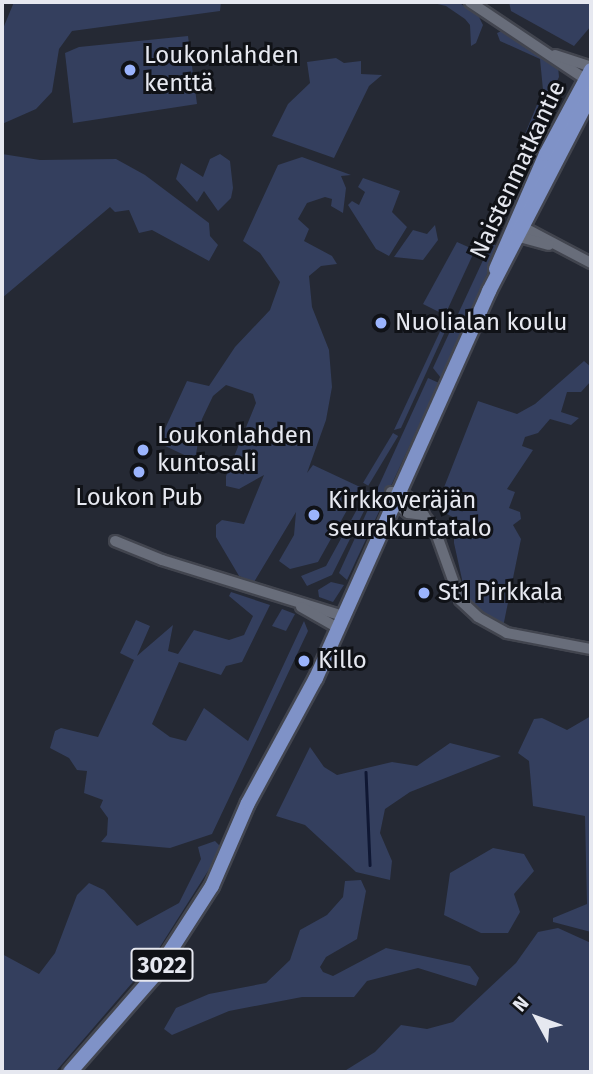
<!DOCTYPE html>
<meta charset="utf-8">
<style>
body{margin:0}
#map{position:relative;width:593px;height:1074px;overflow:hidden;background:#252934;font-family:"Fira Sans",sans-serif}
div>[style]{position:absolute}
.green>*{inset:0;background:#343f5e;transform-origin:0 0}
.stream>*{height:2.5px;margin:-1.25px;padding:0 1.25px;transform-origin:1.25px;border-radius:1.25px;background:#0f1733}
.roads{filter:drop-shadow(2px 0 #42454f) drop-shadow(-2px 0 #42454f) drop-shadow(0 2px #42454f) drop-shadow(0 -2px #42454f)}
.tertiary>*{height:10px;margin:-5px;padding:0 5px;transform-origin:5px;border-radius:5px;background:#686d7a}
.primary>*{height:14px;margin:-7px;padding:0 7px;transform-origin:7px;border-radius:7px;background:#7f92c7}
.dots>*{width:19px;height:19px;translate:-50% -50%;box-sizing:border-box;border:4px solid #101217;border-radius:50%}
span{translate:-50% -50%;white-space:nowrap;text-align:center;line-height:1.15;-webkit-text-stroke:6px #101217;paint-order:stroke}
.shield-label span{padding:2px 5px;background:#101217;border:2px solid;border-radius:5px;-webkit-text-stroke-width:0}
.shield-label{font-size:23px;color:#e6e8f0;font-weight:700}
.poi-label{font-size:24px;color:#e6e8f0}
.left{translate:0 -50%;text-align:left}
.street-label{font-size:24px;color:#e6e8f0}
.frame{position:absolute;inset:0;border:4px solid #e6e8f0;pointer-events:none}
.north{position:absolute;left:502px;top:983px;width:70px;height:70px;-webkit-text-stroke:5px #101217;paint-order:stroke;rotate:311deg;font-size:19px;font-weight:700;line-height:28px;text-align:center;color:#e6e8f0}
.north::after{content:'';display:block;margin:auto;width:24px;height:32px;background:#e6e8f0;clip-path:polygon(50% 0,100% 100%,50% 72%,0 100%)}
</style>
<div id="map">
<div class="green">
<div style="clip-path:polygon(14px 2px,221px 2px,220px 11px,72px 31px,59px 49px,52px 92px,36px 109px,2px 124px,2px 31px)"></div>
<div style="clip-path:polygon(429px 2px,458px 2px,478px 15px,483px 25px,476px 43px,471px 46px,470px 25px,465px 19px,446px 6px)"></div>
<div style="clip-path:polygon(509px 2px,591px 2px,591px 26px,574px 46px,511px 11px)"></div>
<div style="clip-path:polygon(504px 30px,558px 66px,559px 77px,491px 217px,543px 90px,540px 59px,500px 41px,497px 33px)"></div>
<div style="clip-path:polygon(188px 36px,197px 104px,73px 123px,65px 53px,79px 47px)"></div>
<div style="clip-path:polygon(336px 58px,344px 63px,361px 61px,361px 74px,382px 75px,369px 86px,334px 158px,272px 136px,288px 104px,310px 83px,307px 62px)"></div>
<div style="clip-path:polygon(2px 154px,40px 160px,116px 159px,145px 175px,209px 223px,210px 236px,218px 245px,209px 261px,152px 230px,139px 233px,129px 210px,115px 212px,110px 207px,2px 298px)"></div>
<div style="clip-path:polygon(220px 154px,230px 161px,233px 188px,231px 198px,218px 211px,204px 191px,197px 202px,176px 179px,181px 163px,203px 177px,210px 159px)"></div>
<div style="clip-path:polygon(302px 157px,351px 175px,341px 176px,346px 188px,343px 213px,331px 206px,332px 199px,325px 197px,307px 203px,298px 219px,309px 229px,304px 241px,332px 256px,337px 264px,321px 266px,309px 276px,312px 307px,329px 350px,332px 387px,326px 420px,307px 473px,313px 465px,360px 487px,318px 562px,290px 569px,279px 561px,294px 535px,296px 512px,254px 582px,239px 576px,216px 537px,216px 525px,222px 520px,244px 524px,264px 475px,239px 489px,226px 486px,226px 476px,256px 403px,253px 394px,226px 385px,213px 396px,202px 419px,195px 460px,163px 445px,163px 433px,187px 381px,209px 386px,235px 347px,270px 310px,280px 282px,260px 253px,243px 241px,278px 165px)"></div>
<div style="clip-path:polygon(363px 178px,400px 191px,392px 212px,407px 227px,389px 256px,376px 249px,348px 205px,352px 201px,359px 205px,365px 192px,358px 187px)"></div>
<div style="clip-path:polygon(435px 225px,438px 240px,423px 260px,394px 257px,413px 230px,427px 234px)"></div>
<div style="clip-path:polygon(457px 242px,475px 250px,445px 315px,423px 304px)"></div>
<div style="clip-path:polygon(491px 243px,499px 247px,441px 378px,433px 368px)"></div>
<div style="clip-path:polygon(444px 323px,448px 325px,401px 428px,394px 430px)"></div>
<div style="clip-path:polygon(584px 361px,591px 367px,591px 381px,581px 392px,567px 392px,561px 412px,579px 418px,571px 425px,550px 419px,538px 433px,525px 437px,522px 446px,533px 450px,507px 489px,515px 492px,509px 508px,520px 512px,521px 519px,513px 525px,521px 539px,503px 627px,479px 611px,465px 593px,454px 543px,454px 537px,463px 535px,464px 523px,445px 513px,441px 495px,478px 401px,517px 414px,535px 404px)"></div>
<div style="clip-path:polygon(428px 378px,439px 383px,347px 580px,339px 573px)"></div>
<div style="left:393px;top:433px;width:6px;height:58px;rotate:31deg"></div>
<div style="clip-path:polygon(367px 491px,373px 493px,332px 575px,307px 586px,301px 576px,326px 566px)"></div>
<div style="clip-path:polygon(331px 582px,344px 585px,333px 602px,319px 597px,318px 590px)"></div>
<div style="clip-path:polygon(231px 592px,270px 605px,242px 662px,226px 666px,221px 675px,179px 662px,152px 724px,170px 737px,186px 741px,204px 708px,248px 741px,304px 621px,308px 631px,212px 834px,170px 848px,101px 842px,107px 835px,108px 818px,100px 807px,103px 800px,84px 793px,87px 771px,77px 770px,69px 758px,50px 748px,55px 731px,61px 728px,98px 737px,134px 660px,120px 653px,136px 620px,150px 626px,137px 656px,173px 625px,168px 651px,178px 654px,194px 630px,229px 640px,244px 635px,253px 616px,229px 596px)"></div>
<div style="clip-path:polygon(282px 609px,295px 614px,286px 631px,272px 626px)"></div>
<div style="clip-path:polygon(591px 716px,591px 932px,553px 922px,553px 918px,587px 904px,585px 816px,533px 806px,529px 761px,518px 753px,534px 719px,542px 718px,567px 730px)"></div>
<div style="clip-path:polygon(450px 743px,501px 756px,410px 792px,385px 809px,380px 833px,392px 861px,390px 880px,356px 872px,305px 825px,276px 816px,310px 747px,324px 767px,337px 775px,392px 762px,417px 766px)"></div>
<div style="clip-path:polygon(215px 841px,220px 846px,215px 860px,151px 961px,57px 1070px,2px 1072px,2px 954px,39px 974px,55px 953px,77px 895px,89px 883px,104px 890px,137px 926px,179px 903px,201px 859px,198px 847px)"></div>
<div style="clip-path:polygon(493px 848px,524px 854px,534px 871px,514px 894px,520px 912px,508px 933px,481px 933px,444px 915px,450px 873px)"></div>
<div style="clip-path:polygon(361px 880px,366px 891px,357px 939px,326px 957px,320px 967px,323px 972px,333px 976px,386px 948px,470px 966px,479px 978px,476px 986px,418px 968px,367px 981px,354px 997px,302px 997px,229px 1011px,172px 1035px,164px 1029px,176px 1008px,209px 994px,266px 983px,290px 960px,300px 930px,327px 915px,343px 897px,345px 881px)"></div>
<div style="clip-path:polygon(558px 928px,591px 943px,591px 1072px,343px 1072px,375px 1052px,401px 1025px,427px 1029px,453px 1022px,516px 963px,538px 932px)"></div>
</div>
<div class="stream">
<div style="left:366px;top:772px;width:93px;rotate:87.5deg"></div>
</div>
<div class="roads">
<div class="tertiary">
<div style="left:470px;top:2px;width:146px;rotate:33.8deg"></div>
<div style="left:555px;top:55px;width:38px;rotate:18deg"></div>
<div style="left:517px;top:224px;width:84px;rotate:27.8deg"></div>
<div style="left:512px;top:235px;width:38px;rotate:15deg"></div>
<div style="left:391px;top:492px;width:9px"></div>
<div style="left:400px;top:492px;width:16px;rotate:35deg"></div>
<div style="left:413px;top:501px;width:36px;rotate:53deg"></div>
<div style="left:435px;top:530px;width:74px;rotate:70.3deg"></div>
<div style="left:460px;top:600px;width:25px;rotate:43deg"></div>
<div style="left:478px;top:617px;width:33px;rotate:29deg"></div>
<div style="left:507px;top:633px;width:86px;rotate:10.8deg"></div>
<div style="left:390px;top:499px;width:23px;rotate:38deg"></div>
<div style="left:408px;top:513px;width:16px;rotate:7deg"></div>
<div style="left:115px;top:541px;width:51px;rotate:22deg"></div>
<div style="left:162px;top:560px;width:189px;rotate:17.2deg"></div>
<div style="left:301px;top:607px;width:43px;rotate:29.6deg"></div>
</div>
<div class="primary">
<div style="left:496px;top:269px;width:125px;rotate:-66.5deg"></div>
<div style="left:546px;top:154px;width:95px;rotate:-61.8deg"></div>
<div style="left:70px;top:1072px;width:128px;rotate:-48.8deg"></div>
<div style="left:154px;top:976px;width:107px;rotate:-57.2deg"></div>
<div style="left:212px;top:886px;width:90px;rotate:-66.6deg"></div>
<div style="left:248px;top:803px;width:142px;rotate:-61.5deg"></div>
<div style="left:316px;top:678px;width:424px;rotate:-65.9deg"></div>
<div style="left:489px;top:291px;width:222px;rotate:-62.6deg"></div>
</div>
</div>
<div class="dots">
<div style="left:130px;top:70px;background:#9bb4fd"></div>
<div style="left:381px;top:323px;background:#9bb4fd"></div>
<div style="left:143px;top:450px;background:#9bb4fd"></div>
<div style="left:139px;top:472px;background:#9bb4fd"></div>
<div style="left:314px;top:515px;background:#9bb4fd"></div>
<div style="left:424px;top:593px;background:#9bb4fd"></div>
<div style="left:304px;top:661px;background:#9bb4fd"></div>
</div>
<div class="shield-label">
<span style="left:162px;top:965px">3022</span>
</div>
<div class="poi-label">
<span class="left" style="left:144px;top:70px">Loukonlahden<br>kenttä</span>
<span class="left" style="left:395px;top:323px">Nuolialan koulu</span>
<span class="left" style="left:157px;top:450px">Loukonlahden<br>kuntosali</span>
<span style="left:139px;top:498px">Loukon Pub</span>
<span class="left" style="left:328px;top:515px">Kirkkoveräjän<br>seurakuntatalo</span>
<span class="left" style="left:438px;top:593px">St1 Pirkkala</span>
<span class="left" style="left:318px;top:661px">Killo</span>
</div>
<div class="street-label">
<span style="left:518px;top:170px;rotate:-65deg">Naistenmatkantie</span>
</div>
<div class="frame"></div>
<div class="north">N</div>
</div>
